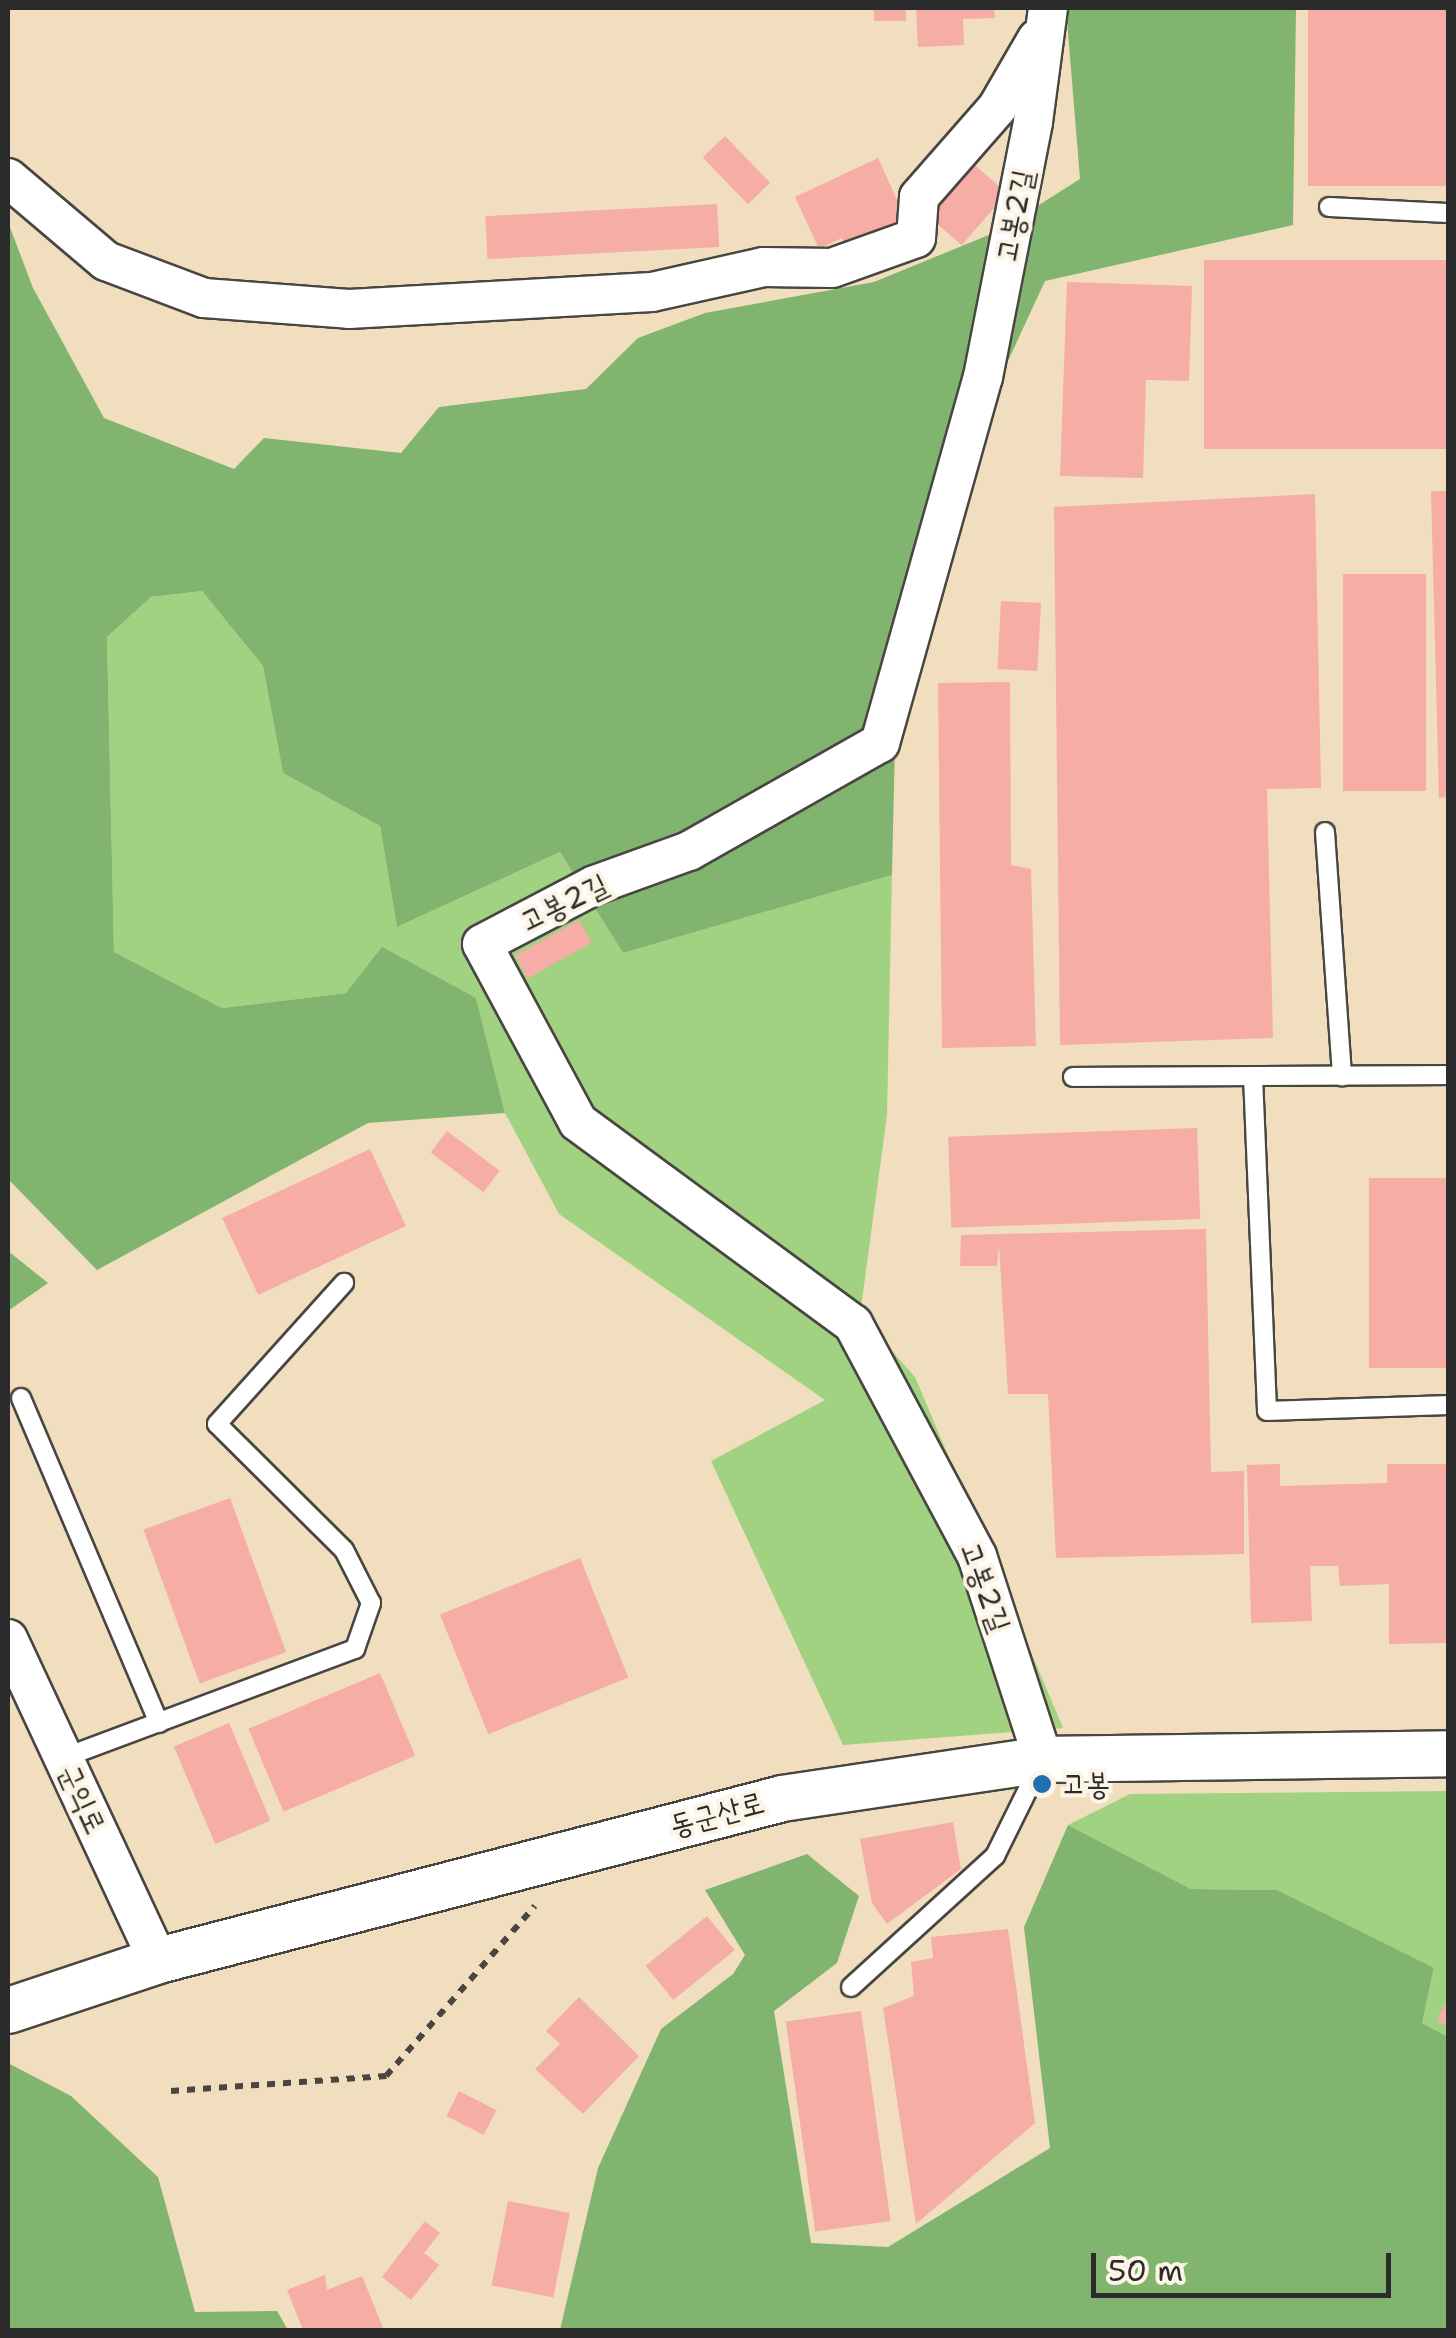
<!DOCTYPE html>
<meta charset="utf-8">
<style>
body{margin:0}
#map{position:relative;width:1456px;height:2338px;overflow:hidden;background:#f1debe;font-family:"Shantell Sans","Poor Story",sans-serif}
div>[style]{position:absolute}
.green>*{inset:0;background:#a0d281}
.forest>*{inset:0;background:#80b46f}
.building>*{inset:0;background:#f5ada6;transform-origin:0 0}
.path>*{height:6px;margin-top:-3px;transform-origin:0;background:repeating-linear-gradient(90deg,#494641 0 8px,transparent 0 16px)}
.roads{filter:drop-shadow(2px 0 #494641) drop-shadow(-2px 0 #494641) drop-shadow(0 2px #494641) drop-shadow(0 -2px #494641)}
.service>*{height:18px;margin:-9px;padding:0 9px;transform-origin:9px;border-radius:9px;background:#fff}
.minor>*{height:38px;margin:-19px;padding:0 19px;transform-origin:19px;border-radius:19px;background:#fff}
.tertiary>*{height:45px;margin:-22.5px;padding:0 22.5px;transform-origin:22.5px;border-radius:22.5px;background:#fff}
.dots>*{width:28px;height:28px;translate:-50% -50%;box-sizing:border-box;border:5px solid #fcf5e5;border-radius:50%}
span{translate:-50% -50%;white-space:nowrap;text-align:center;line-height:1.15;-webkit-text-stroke:8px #fcf5e5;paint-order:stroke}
.street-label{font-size:30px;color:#2b2b2b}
.poi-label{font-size:30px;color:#2b2b2b}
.left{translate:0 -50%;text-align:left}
.frame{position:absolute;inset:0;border:10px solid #2b2b2b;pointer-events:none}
.scale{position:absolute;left:1091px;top:2253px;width:300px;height:45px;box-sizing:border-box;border:5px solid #2b2b2b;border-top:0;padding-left:12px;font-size:30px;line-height:35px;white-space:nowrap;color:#2b2b2b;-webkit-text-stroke:8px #fcf5e5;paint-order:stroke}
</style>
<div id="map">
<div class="green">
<div style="clip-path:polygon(202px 591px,263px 666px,283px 773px,380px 826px,397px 927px,560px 852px,623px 953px,892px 875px,887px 1115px,860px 1315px,915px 1377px,1063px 1728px,843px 1745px,711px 1461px,825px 1400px,559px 1214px,505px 1113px,476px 998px,346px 993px,222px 1008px,114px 952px,107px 637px,151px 597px)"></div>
<div style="clip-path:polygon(1448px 1791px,1448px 2037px,1422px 2023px,1434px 1969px,1277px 1890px,1191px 1889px,1068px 1825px,1130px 1794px)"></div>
</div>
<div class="forest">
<div style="clip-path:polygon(1066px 8px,1296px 8px,1293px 225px,1045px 281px,1001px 376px,895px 741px,892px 875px,623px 953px,560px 852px,397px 927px,380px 826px,283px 773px,263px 666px,202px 591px,151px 597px,107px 637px,114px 952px,222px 1008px,346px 993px,382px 947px,476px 998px,505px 1113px,368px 1123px,97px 1270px,8px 1179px,8px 222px,33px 288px,104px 418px,234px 469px,264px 438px,401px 453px,439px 407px,586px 389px,638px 338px,705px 313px,874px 282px,996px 232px,1080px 179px)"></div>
<div style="clip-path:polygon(8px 1251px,48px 1283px,8px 1311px)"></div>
<div style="clip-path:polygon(1068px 1825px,1191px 1889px,1277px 1890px,1434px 1968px,1422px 2023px,1448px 2037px,1448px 2330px,560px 2330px,598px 2168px,661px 2029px,733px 1974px,745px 1955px,705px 1890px,807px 1854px,859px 1896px,837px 1963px,774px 2011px,811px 2243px,888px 2247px,1050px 2148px,1024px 1927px)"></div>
<div style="clip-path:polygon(8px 2063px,71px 2096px,158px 2177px,195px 2312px,277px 2311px,288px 2330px,8px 2330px)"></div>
</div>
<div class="building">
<div style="left:874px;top:8px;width:32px;height:13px"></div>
<div style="clip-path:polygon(916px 8px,994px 8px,995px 18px,963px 19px,964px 45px,918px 47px)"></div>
<div style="left:1308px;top:8px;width:140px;height:178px"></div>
<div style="left:725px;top:136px;width:65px;height:31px;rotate:46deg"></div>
<div style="clip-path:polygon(878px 158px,909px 226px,849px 254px,842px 238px,819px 249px,795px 197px)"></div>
<div style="left:970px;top:161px;width:49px;height:69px;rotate:41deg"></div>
<div style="left:717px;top:204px;width:43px;height:232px;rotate:87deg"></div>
<div style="left:1448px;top:260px;width:189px;height:244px;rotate:90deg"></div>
<div style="clip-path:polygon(1067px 282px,1192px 286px,1189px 381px,1146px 380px,1143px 478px,1060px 476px)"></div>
<div style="clip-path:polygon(1431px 491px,1448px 491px,1448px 797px,1439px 798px)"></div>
<div style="clip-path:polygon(1315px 494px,1321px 788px,1267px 789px,1273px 1038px,1060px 1045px,1054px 507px)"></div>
<div style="left:1343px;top:574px;width:83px;height:217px"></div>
<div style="left:1001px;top:601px;width:40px;height:68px;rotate:3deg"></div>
<div style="clip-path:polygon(1010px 682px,1011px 865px,1031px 869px,1036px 1046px,942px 1048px,938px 683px)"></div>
<div style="left:579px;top:920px;width:26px;height:73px;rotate:61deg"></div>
<div style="left:1197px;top:1128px;width:91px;height:249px;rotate:88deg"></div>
<div style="left:447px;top:1131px;width:66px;height:27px;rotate:37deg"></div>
<div style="left:370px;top:1149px;width:85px;height:163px;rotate:65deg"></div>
<div style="left:1448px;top:1178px;width:190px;height:79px;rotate:90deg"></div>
<div style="clip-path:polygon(1206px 1229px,1211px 1472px,1244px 1471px,1244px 1554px,1056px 1558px,1048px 1394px,1008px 1394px,999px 1245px,997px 1266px,960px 1266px,961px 1235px)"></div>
<div style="clip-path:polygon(1280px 1464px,1280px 1486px,1387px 1483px,1387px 1464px,1448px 1464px,1448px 1643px,1389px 1644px,1389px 1584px,1340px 1586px,1338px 1566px,1310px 1566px,1312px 1621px,1251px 1623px,1247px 1465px)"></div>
<div style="left:230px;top:1498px;width:164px;height:92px;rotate:70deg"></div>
<div style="left:580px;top:1558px;width:129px;height:151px;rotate:68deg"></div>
<div style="left:380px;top:1673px;width:90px;height:143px;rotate:67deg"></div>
<div style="left:229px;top:1723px;width:106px;height:60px;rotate:67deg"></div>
<div style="clip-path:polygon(953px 1822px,961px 1869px,887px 1924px,872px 1903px,860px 1839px)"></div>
<div style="left:707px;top:1916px;width:44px;height:79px;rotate:51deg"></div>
<div style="clip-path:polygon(1008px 1929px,1035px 2123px,916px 2224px,883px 2008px,914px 1996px,911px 1962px,933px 1958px,931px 1937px)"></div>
<div style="clip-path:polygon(579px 1997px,639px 2056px,583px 2114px,535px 2069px,560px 2044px,546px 2031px)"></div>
<div style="clip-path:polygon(1448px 1998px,1448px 2027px,1437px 2020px)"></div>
<div style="left:861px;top:2011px;width:212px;height:76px;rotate:82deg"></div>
<div style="left:459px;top:2091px;width:42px;height:28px;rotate:27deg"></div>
<div style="left:508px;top:2201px;width:63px;height:86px;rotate:11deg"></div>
<div style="clip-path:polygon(425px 2221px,440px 2233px,424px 2253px,439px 2265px,411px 2300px,382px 2277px)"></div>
<div style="clip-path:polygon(325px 2275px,327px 2290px,362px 2276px,384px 2330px,303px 2330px,287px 2290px)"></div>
</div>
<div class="path">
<div style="left:171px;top:2091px;width:216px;rotate:-4deg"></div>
<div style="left:386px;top:2076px;width:226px;rotate:-48.8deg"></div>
</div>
<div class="roads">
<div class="service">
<div style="left:1329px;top:207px;width:119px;rotate:2.9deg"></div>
<div style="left:1325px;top:832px;width:245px;rotate:86deg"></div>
<div style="left:1253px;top:1076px;width:335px;rotate:87.6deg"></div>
<div style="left:1267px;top:1411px;width:181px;rotate:-1.9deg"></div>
<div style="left:1073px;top:1077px;width:375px;rotate:-0.3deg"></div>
<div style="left:21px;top:1398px;width:353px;rotate:67deg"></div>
<div style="left:63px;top:1758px;width:312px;rotate:-20.5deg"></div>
<div style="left:355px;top:1649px;width:49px;rotate:-70.8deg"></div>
<div style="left:371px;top:1603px;width:59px;rotate:-117deg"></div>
<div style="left:344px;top:1550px;width:179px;rotate:-135.2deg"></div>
<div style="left:217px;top:1424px;width:190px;rotate:-48deg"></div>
<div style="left:851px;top:1987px;width:195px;rotate:-42.3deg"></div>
<div style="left:995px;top:1856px;width:104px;rotate:-63.7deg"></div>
</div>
<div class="minor">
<div style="left:8px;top:178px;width:128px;rotate:40.3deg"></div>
<div style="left:106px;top:261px;width:105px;rotate:20.7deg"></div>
<div style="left:204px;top:298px;width:145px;rotate:4.3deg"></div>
<div style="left:349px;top:309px;width:303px;rotate:-3.2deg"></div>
<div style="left:652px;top:292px;width:115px;rotate:-12.6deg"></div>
<div style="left:764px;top:267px;width:68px;rotate:0.8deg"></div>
<div style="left:832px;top:268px;width:89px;rotate:-19.7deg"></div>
<div style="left:916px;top:238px;width:41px;rotate:-85.8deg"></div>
<div style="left:919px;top:197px;width:118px;rotate:-48.8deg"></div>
<div style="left:997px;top:108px;width:80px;rotate:-59.9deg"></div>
<div style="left:8px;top:1639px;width:354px;rotate:65deg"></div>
<div style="left:1043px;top:1759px;width:213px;rotate:-108deg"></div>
<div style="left:977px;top:1556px;width:263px;rotate:-118.1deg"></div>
<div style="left:853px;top:1324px;width:341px;rotate:-143.7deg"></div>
<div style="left:578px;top:1122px;width:202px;rotate:-118.3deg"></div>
<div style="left:482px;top:944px;width:127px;rotate:-27.6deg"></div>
<div style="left:595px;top:885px;width:100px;rotate:-19.9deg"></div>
<div style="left:689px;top:851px;width:219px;rotate:-29.5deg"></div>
<div style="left:880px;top:743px;width:380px;rotate:-74.3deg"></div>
<div style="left:983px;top:377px;width:260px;rotate:-78.9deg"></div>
<div style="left:1033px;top:122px;width:115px;rotate:-82.5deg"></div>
</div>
<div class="tertiary">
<div style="left:8px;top:2010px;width:158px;rotate:-18.4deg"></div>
<div style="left:158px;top:1960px;width:645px;rotate:-14.55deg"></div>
<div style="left:782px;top:1798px;width:264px;rotate:-8.5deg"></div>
<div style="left:1043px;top:1759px;width:405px;rotate:-0.8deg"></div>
</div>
</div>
<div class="dots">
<div style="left:1042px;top:1784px;background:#1f6fb2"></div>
</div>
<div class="street-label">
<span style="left:1015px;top:216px;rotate:-79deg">고봉2길</span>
<span style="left:564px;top:903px;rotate:-26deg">고봉2길</span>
<span style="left:985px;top:1587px;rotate:70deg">고봉2길</span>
<span style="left:82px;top:1799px;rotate:65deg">군익로</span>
<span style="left:717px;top:1814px;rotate:-15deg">동군산로</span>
</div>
<div class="poi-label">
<span class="left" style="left:1062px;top:1784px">고봉</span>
</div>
<div class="frame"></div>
<div class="scale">50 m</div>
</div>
